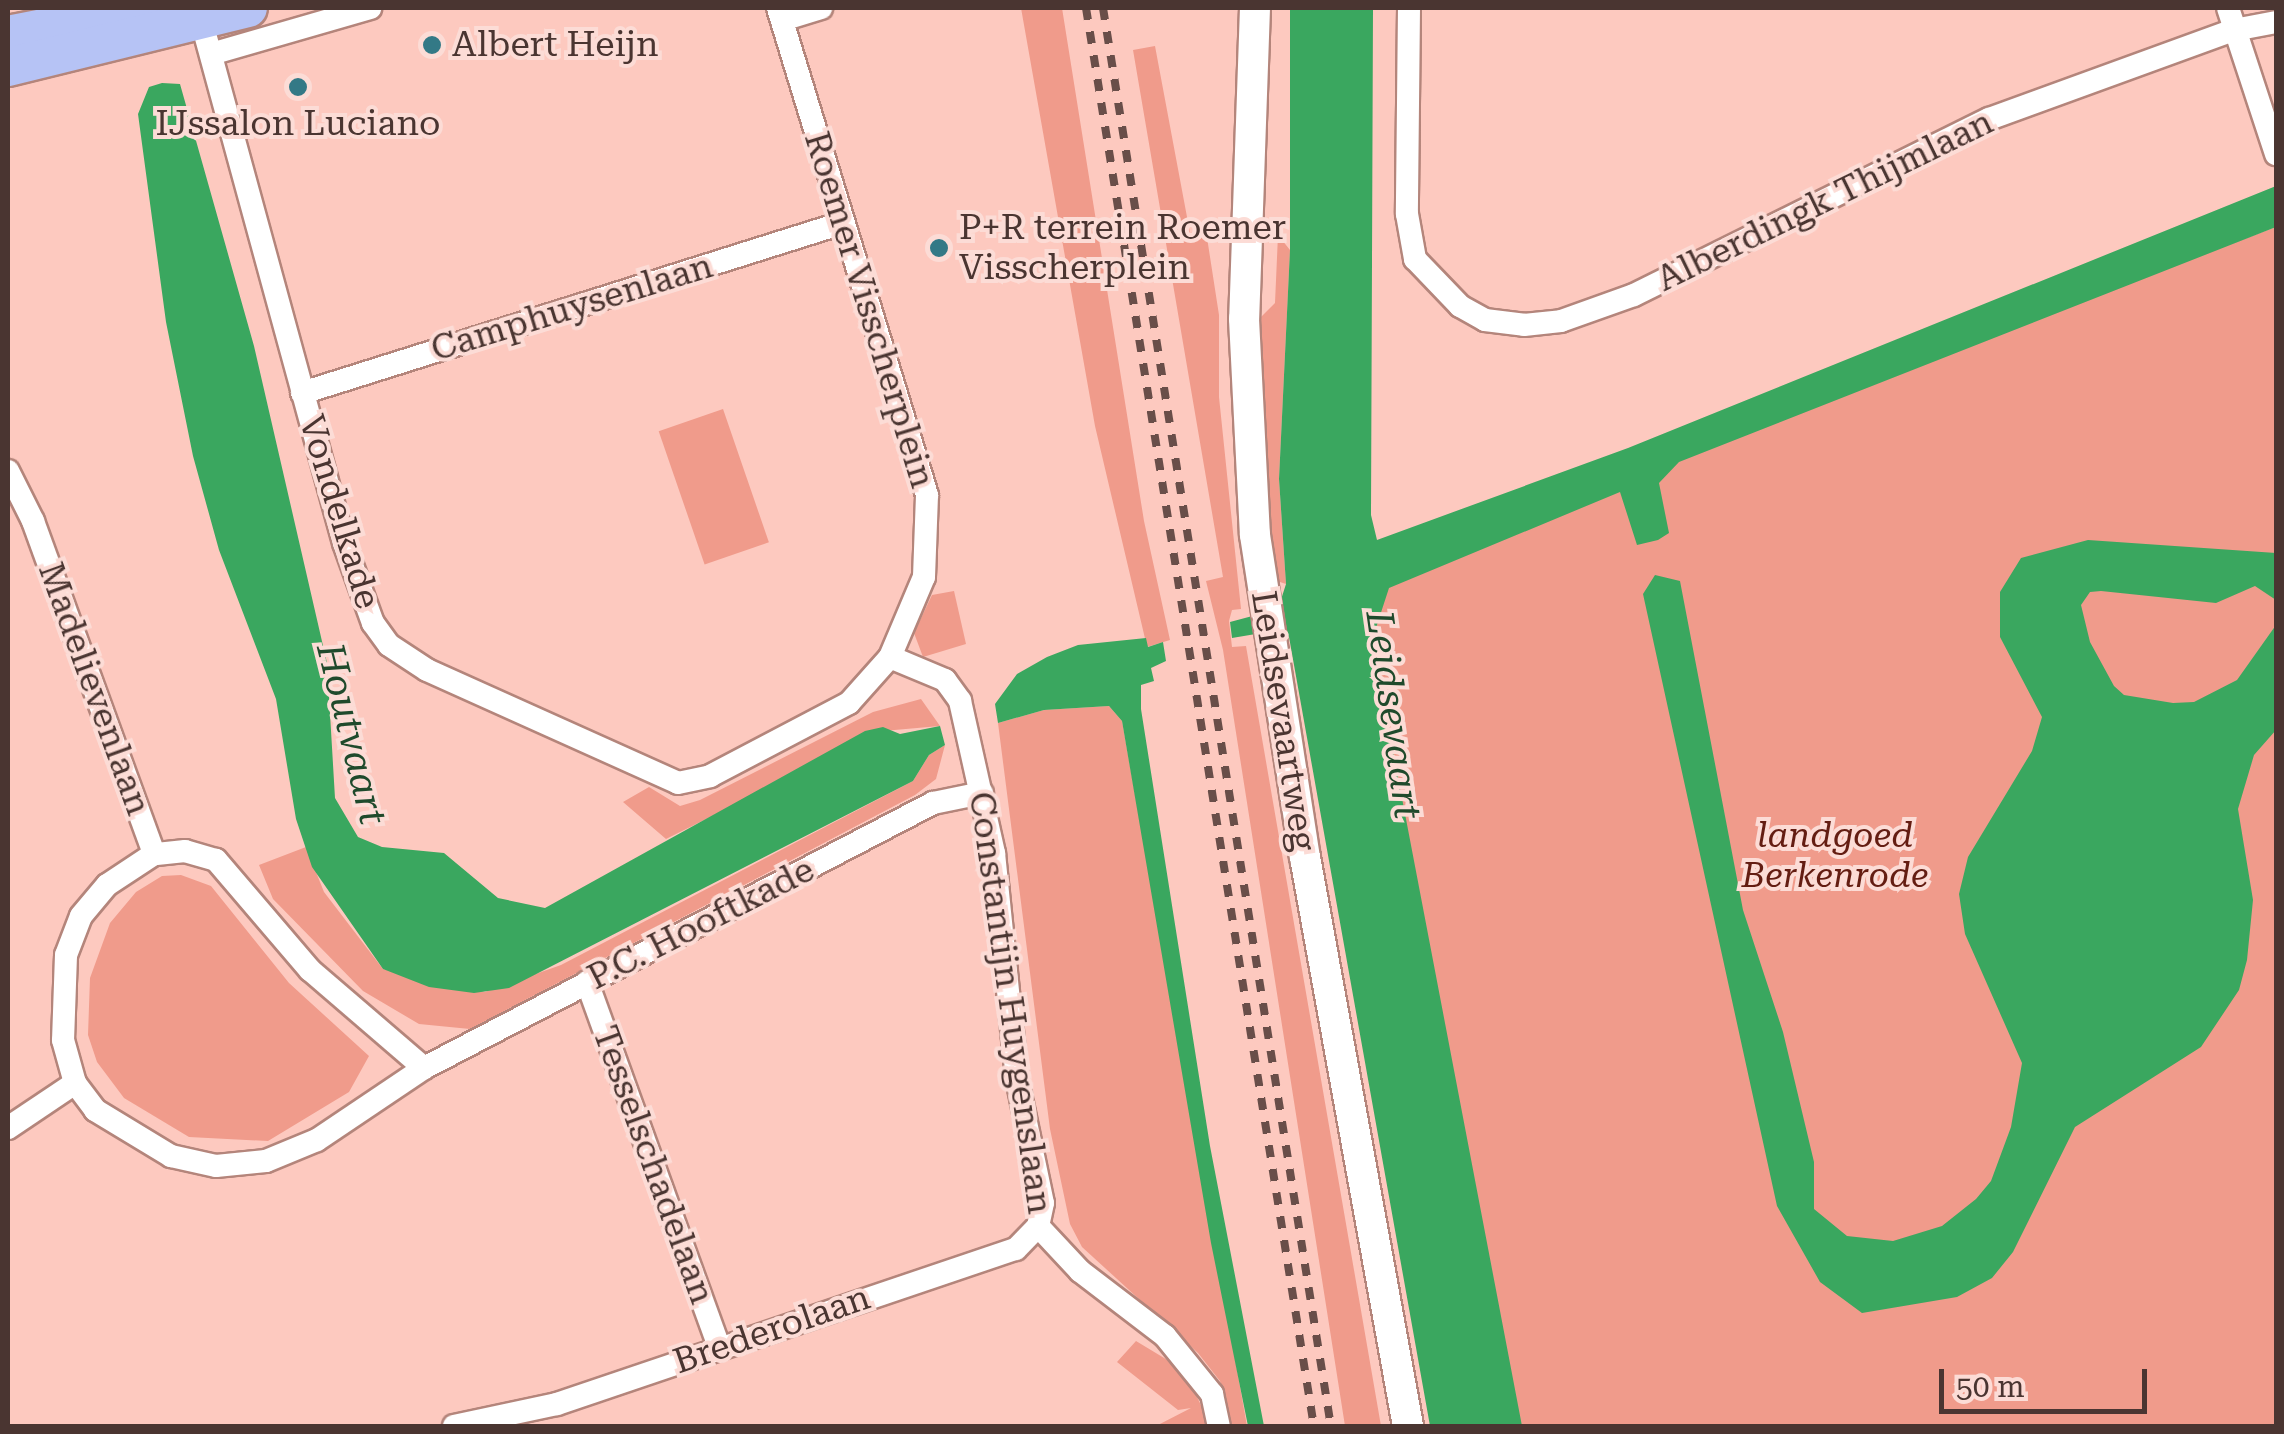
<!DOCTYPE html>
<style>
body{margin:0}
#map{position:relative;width:2284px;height:1434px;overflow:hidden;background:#fdc9bf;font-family:"Roboto Serif",serif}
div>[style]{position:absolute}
.green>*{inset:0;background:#f09b8b;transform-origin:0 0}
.water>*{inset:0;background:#3aa75f}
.roads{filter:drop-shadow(2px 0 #b4857b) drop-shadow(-2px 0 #b4857b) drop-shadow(0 2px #b4857b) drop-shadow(0 -2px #b4857b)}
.minor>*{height:22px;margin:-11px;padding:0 11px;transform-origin:11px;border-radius:11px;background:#fff}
.tertiary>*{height:30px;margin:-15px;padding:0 15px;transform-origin:15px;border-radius:15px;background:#fff}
.primary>*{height:38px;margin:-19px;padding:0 19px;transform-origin:19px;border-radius:19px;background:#b6c3f5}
.rail>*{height:8px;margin-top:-4px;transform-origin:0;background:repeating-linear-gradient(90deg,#694e49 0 12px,transparent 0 24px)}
.dots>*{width:28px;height:28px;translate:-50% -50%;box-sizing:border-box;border:5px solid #fcdcd6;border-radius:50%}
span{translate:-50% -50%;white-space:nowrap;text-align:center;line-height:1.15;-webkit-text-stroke:8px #fcdcd6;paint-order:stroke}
.poi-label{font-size:35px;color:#4a3531}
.left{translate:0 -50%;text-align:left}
.street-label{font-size:35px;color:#4a3531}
.park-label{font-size:35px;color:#641d12;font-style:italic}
.water-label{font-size:38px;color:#1f4a2c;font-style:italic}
.frame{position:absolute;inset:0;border:10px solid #4a3531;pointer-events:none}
.scale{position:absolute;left:1939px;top:1369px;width:208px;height:45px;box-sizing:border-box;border:5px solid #4a3531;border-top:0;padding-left:12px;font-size:30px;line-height:35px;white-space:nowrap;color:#4a3531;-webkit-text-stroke:8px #fcdcd6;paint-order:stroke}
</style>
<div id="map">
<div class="green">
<div style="clip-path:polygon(1021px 8px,1062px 8px,1144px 521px,1170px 640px,1147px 647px,1095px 426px)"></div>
<div style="clip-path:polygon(1155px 46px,1190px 233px,1206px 231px,1219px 315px,1219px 397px,1241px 609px,1232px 610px,1229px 621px,1232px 647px,1246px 646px,1381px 1426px,1345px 1426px,1223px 650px,1206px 581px,1223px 577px,1133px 50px)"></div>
<div style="clip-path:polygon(2276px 227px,2276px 1426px,1495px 1426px,1343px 577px)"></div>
<div style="clip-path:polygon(1278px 235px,1290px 250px,1279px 479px,1286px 584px,1277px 581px,1265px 540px,1256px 322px,1275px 303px)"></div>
<div style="left:723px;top:409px;width:141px;height:68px;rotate:71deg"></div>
<div style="clip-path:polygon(954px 591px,966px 644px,923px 657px,914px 633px,932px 595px)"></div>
<div style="clip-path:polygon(921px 699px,940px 726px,883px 731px,666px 839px,623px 802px,649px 787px,680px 806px,700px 800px,873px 712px)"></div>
<div style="clip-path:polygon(1109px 706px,1122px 721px,1247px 1426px,1229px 1426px,1220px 1381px,1198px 1353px,1082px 1247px,1070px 1224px,1050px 1129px,998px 723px,1044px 710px)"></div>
<div style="clip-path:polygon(945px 745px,936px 779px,915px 795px,470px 1029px,419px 1024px,363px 991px,273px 899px,259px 865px,306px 847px,324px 892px,383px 969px,485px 992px,561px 965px,913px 781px,929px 755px)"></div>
<div style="clip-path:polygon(181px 875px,211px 886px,289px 983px,369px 1056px,349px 1092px,268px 1141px,189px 1137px,124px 1098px,97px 1062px,88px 1035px,90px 978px,110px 923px,136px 892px,162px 876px)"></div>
<div style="clip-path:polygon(1136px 1341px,1184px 1370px,1211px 1426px,1156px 1426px,1191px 1408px,1178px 1410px,1117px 1362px)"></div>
</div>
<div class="water">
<div style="clip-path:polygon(1290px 8px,1373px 8px,1371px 515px,1377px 540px,1628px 448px,2276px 186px,2276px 227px,1679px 462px,1659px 483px,1669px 533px,1658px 540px,1637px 545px,1620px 492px,1389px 588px,1374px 634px,1376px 662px,1522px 1426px,1430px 1426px,1289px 637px,1279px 630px,1232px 638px,1230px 622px,1278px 609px,1286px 584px,1279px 479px,1290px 250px)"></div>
<div style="clip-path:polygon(162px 83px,180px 84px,254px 346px,327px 663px,335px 798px,358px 837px,382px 847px,444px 853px,498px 898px,545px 908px,865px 731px,883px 727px,900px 734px,940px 726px,945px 745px,929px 755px,913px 781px,509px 988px,474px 993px,429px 987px,383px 969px,312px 867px,296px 819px,276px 699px,219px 550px,193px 456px,166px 322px,138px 114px,149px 87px)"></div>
<div style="clip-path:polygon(2088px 540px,2276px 553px,2276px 600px,2255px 586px,2216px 603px,2101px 591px,2090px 592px,2081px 605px,2090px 642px,2114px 686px,2124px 695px,2173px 703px,2194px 702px,2237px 680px,2276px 625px,2276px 730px,2254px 755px,2238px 809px,2253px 900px,2247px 960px,2239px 990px,2201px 1047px,2075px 1127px,2013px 1252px,1992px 1278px,1957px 1297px,1862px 1313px,1820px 1282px,1777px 1206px,1643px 594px,1655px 575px,1680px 581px,1743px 910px,1783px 1032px,1814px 1162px,1814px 1209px,1847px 1236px,1893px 1241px,1942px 1226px,1976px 1199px,1991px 1181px,2011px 1127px,2022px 1063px,1965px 934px,1959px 894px,1968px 857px,2032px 751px,2042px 717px,2000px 637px,2000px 592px,2021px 558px)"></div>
<div style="clip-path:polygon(1146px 638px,1148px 647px,1163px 642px,1166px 661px,1151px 668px,1154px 681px,1141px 685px,1141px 709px,1210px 1146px,1264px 1426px,1248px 1426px,1211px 1243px,1122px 721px,1109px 706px,1044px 710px,998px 723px,995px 704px,1017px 674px,1047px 657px,1078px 645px)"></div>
</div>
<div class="roads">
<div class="minor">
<div style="left:1409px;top:8px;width:206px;rotate:90.6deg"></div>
<div style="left:1407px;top:214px;width:46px;rotate:79.9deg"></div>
<div style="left:1415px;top:259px;width:65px;rotate:46.2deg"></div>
<div style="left:1460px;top:306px;width:29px;rotate:29deg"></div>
<div style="left:1485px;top:320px;width:39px;rotate:7deg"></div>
<div style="left:1524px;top:325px;width:37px;rotate:-6deg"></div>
<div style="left:1561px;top:321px;width:77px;rotate:-19.6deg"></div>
<div style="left:1634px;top:295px;width:396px;rotate:-26.4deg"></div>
<div style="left:1989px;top:119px;width:261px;rotate:-20deg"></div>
<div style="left:2234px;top:30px;width:43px;rotate:-10.8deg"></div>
<div style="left:2228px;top:8px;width:154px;rotate:71.8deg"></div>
<div style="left:782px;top:20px;width:41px;rotate:-17.1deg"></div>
<div style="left:202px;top:23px;width:539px;rotate:74.73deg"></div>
<div style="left:344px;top:543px;width:85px;rotate:70.1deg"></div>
<div style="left:373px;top:623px;width:27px;rotate:54deg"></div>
<div style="left:389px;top:645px;width:45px;rotate:33.3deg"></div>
<div style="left:427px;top:670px;width:275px;rotate:24.2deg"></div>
<div style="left:678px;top:783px;width:33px;rotate:-12deg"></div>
<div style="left:710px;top:776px;width:157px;rotate:-27.7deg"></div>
<div style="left:849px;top:703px;width:62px;rotate:-48.3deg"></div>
<div style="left:890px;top:657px;width:87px;rotate:-67deg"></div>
<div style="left:924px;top:577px;width:82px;rotate:-87.9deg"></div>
<div style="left:927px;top:495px;width:509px;rotate:-107.01deg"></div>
<div style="left:211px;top:54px;width:166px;rotate:-16.1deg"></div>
<div style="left:302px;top:393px;width:566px;rotate:-17.47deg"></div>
<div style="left:8px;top:471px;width:56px;rotate:63.4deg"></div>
<div style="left:33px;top:521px;width:354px;rotate:70deg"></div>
<div style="left:890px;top:657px;width:60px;rotate:22.7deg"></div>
<div style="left:945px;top:680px;width:26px;rotate:54deg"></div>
<div style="left:960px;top:701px;width:156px;rotate:77.4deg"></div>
<div style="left:994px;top:853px;width:227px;rotate:84.2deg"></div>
<div style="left:1017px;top:1079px;width:127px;rotate:78.2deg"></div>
<div style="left:1043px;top:1203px;width:24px;rotate:102deg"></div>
<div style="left:587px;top:982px;width:388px;rotate:70.1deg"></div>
<div style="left:424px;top:1068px;width:150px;rotate:-139.3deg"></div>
<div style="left:310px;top:970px;width:145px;rotate:-130.5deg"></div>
<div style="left:216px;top:860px;width:32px;rotate:-164deg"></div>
<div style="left:185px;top:851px;width:31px;rotate:174deg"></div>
<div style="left:154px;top:854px;width:56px;rotate:146.6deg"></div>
<div style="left:107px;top:885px;width:40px;rotate:130deg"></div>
<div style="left:81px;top:916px;width:42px;rotate:111deg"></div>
<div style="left:66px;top:955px;width:85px;rotate:92deg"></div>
<div style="left:63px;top:1040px;width:45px;rotate:74.4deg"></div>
<div style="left:75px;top:1083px;width:34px;rotate:53deg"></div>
<div style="left:95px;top:1110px;width:89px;rotate:31.2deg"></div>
<div style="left:171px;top:1156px;width:46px;rotate:12.5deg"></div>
<div style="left:216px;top:1166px;width:50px;rotate:-5.7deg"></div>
<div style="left:266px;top:1161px;width:55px;rotate:-22.4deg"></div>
<div style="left:317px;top:1140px;width:129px;rotate:-33.9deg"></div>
<div style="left:424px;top:1068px;width:574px;rotate:-27.5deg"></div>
<div style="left:933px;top:803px;width:50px;rotate:-11.5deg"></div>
<div style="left:8px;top:1128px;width:81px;rotate:-33.9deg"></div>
<div style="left:1038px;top:1226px;width:62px;rotate:47deg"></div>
<div style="left:1080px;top:1271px;width:107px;rotate:37.4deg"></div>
<div style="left:1165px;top:1336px;width:75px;rotate:51deg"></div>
<div style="left:1212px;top:1394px;width:33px;rotate:78deg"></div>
<div style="left:454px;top:1426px;width:105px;rotate:-12.1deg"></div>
<div style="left:557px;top:1404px;width:484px;rotate:-18.7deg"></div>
<div style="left:1016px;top:1249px;width:32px;rotate:-46deg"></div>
</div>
<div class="tertiary">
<div style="left:1255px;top:8px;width:311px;rotate:92deg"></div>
<div style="left:1244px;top:319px;width:216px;rotate:87.1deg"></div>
<div style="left:1255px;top:535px;width:326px;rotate:81.2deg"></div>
<div style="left:1305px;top:857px;width:578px;rotate:79.74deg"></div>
</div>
<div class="primary">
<div style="left:8px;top:35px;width:141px;rotate:-11.1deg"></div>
<div style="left:8px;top:67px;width:247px;rotate:-13.8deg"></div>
</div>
</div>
<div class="rail">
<div style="left:1086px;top:8px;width:1436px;rotate:80.87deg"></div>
<div style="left:1103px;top:8px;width:1436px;rotate:80.87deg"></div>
</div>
<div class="dots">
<div style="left:432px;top:45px;background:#337986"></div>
<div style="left:298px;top:87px;background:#337986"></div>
<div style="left:939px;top:248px;background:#337986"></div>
</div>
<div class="poi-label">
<span class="left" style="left:452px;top:45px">Albert Heijn</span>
<span style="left:298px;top:124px">IJssalon Luciano</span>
<span class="left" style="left:959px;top:248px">P+R terrein Roemer<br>Visscherplein</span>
</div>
<div class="street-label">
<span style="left:1825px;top:201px;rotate:-26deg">Alberdingk Thijmlaan</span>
<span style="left:572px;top:308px;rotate:-17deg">Camphuysenlaan</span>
<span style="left:869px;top:310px;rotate:73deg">Roemer Visscherplein</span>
<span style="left:339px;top:512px;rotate:73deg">Vondelkade</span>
<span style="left:94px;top:689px;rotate:70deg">Madelievenlaan</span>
<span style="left:1283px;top:721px;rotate:81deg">Leidsevaartweg</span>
<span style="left:701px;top:924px;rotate:-27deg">P.C. Hooftkade</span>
<span style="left:1010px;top:1003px;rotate:82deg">Constantijn Huygenslaan</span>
<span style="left:653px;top:1165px;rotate:70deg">Tesselschadelaan</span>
<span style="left:772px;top:1330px;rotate:-19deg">Brederolaan</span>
</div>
<div class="park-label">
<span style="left:1835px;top:856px">landgoed<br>Berkenrode</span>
</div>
<div class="water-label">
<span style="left:1393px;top:715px;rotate:82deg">Leidsevaart</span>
<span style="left:351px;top:734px;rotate:76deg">Houtvaart</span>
</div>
<div class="frame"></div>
<div class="scale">50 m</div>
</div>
